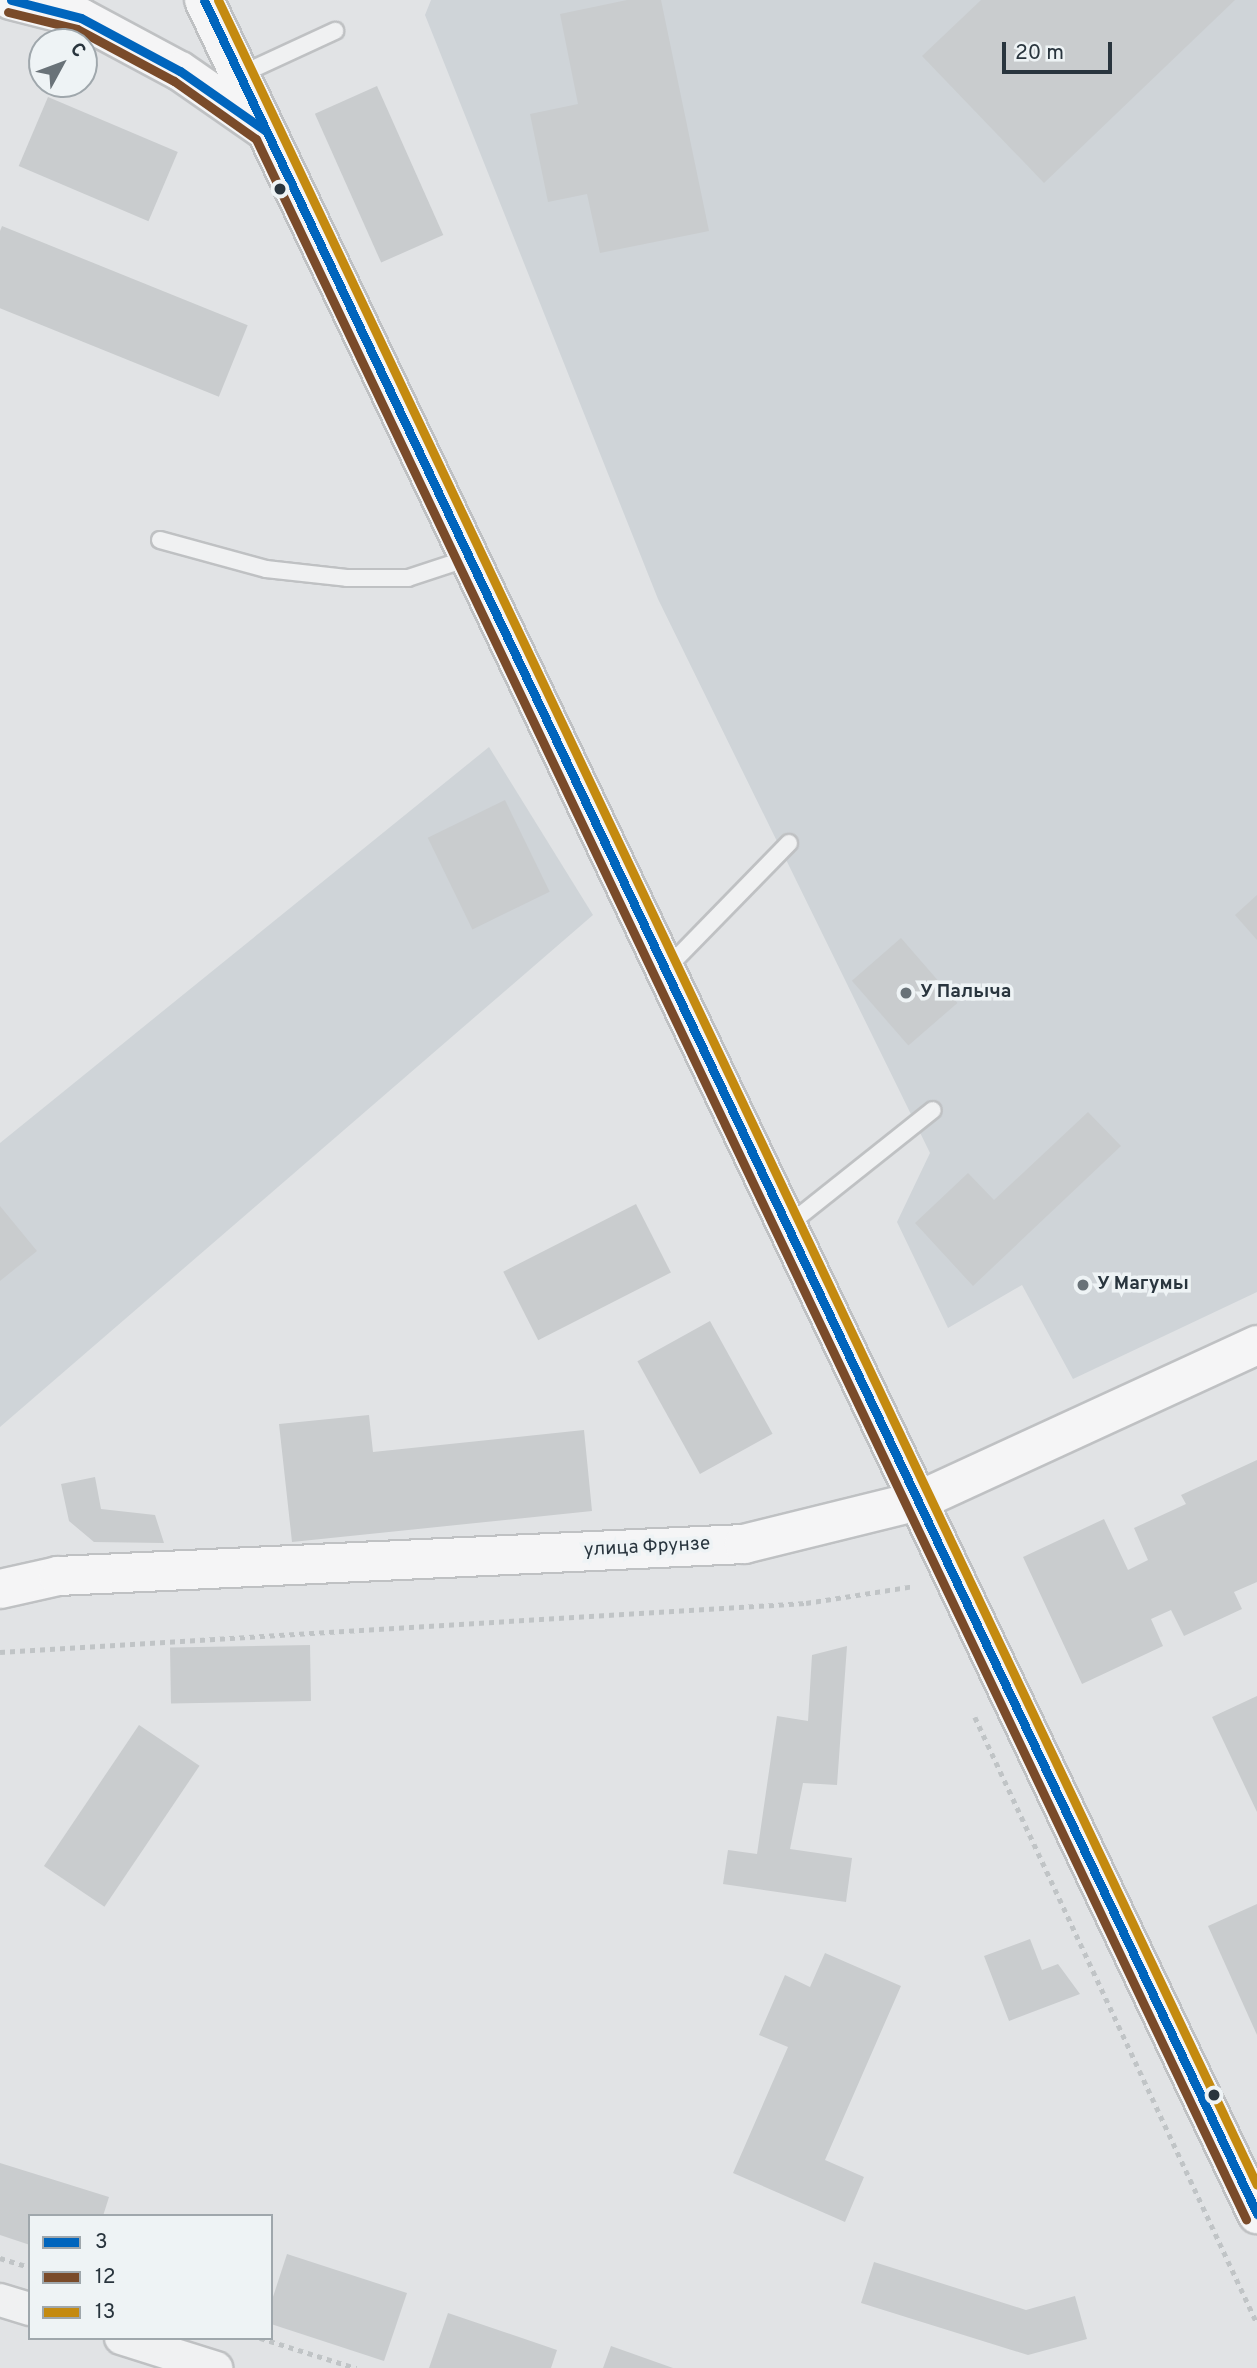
<!DOCTYPE html>
<meta charset="utf-8">
<style>
body{margin:0}
#map{position:relative;width:1257px;height:2368px;overflow:hidden;background:#e1e3e5;font-family:Overpass,sans-serif}
div>[style]{position:absolute}
.built>*{inset:0;background:#cfd4d8}
.building>*{inset:0;background:#c9ccce;transform-origin:0 0}
.path>*{height:4.5px;margin-top:-2.25px;transform-origin:0;background:repeating-linear-gradient(90deg,#c0c4c6 0 5px,transparent 0 10px)}
.roads{filter:drop-shadow(2px 0 #bfc1c3) drop-shadow(-2px 0 #bfc1c3) drop-shadow(0 2px #bfc1c3) drop-shadow(0 -2px #bfc1c3)}
.lane>*{height:16px;margin:-8px;padding:0 8px;transform-origin:8px;border-radius:8px;background:#f0f1f2}
.street>*{height:32px;margin:-16px;padding:0 16px;transform-origin:16px;border-radius:16px;background:#f0f1f2}
.secondary>*{height:38px;margin:-19px;padding:0 19px;transform-origin:19px;border-radius:19px;background:#f5f5f6}
.bus-1>*{height:9px;margin:-4.5px;padding:0 4.5px;transform-origin:4.5px;border-radius:4.5px;background:#0065bd}
.bus-2>*{height:9px;margin:-4.5px;padding:0 4.5px;transform-origin:4.5px;border-radius:4.5px;background:#7a4b2a}
.bus-3>*{height:9px;margin:-4.5px;padding:0 4.5px;transform-origin:4.5px;border-radius:4.5px;background:#c48a10}
.dots>*{width:19px;height:19px;translate:-50% -50%;box-sizing:border-box;border:4px solid #eef3f5;border-radius:50%}
span{translate:-50% -50%;white-space:nowrap;text-align:center;line-height:1.15;-webkit-text-stroke:7px #eef3f5;paint-order:stroke}
.poi-label{font-size:19px;color:#29353e;font-weight:700}
.left{translate:0 -50%;text-align:left}
.street-label{font-size:19px;color:#29353e}
.legend{position:absolute;left:28px;top:2214px;width:245px;height:126px;box-sizing:border-box;background:#eef3f5;border:2px solid #9fa7ac;margin:0;padding:9px 12px;list-style:none;font-size:21px;color:#29353e}
.legend li{display:flex;align-items:center;gap:14px;height:35px}
.legend b{width:35px;border:2px solid #9fa7ac}
.north{position:absolute;left:28px;top:28px;width:70px;height:70px;box-sizing:border-box;background:#eef3f5;border:2px solid #9fa7ac;border-radius:50%;rotate:49deg;font-size:19px;font-weight:700;line-height:28px;text-align:center;color:#29353e}
.north::after{content:'';display:block;margin:auto;width:24px;height:32px;background:#697278;clip-path:polygon(50% 0,100% 100%,50% 72%,0 100%)}
.scale{position:absolute;left:1002px;top:42px;width:110px;height:32px;box-sizing:border-box;border:4px solid #29353e;border-top:0;padding-left:9px;font-size:21px;line-height:24px;white-space:nowrap;color:#29353e;-webkit-text-stroke:5px #eef3f5;paint-order:stroke}
</style>
<div id="map">
<div class="built">
<div style="clip-path:polygon(431px 0,1257px 0,1257px 1292px,1073px 1379px,1022px 1285px,948px 1328px,897px 1222px,930px 1153px,658px 599px,425px 15px)"></div>
<div style="clip-path:polygon(489px 747px,593px 915px,0 1427px,0 1143px)"></div>
</div>
<div class="building">
<div style="clip-path:polygon(627px 0,661px 0,709px 231px,600px 253px,587px 194px,548px 202px,530px 114px,578px 104px,560px 14px)"></div>
<div style="clip-path:polygon(981px 0,1235px 0,1044px 183px,922px 56px)"></div>
<div style="left:377px;top:86px;width:163px;height:68px;rotate:66deg"></div>
<div style="left:48px;top:97px;width:141px;height:75px;rotate:23deg"></div>
<div style="left:2px;top:226px;width:265px;height:77px;rotate:22deg"></div>
<div style="left:505px;top:800px;width:102px;height:86px;rotate:64deg"></div>
<div style="clip-path:polygon(1257px 895px,1257px 940px,1235px 915px)"></div>
<div style="left:901px;top:938px;width:86px;height:65px;rotate:49deg"></div>
<div style="clip-path:polygon(1088px 1112px,1121px 1146px,973px 1286px,915px 1223px,968px 1173px,994px 1200px)"></div>
<div style="left:636px;top:1204px;width:77px;height:149px;rotate:63deg"></div>
<div style="clip-path:polygon(0 1206px,37px 1251px,0 1281px)"></div>
<div style="left:710px;top:1321px;width:129px;height:83px;rotate:61deg"></div>
<div style="clip-path:polygon(369px 1415px,373px 1452px,584px 1430px,592px 1511px,292px 1542px,279px 1424px)"></div>
<div style="clip-path:polygon(1257px 1460px,1257px 1582px,1234px 1592px,1242px 1609px,1184px 1636px,1171px 1610px,1151px 1619px,1163px 1646px,1082px 1684px,1023px 1557px,1104px 1519px,1128px 1570px,1148px 1560px,1134px 1528px,1186px 1504px,1181px 1495px)"></div>
<div style="clip-path:polygon(95px 1477px,101px 1509px,155px 1515px,164px 1543px,94px 1542px,69px 1521px,61px 1484px)"></div>
<div style="left:310px;top:1645px;width:56px;height:140px;rotate:89deg"></div>
<div style="clip-path:polygon(847px 1646px,837px 1785px,803px 1783px,790px 1849px,852px 1858px,846px 1902px,723px 1884px,728px 1850px,757px 1854px,777px 1716px,808px 1721px,812px 1655px)"></div>
<div style="clip-path:polygon(1257px 1696px,1257px 1812px,1212px 1717px)"></div>
<div style="left:139px;top:1725px;width:73px;height:170px;rotate:34deg"></div>
<div style="clip-path:polygon(1257px 1904px,1257px 2035px,1208px 1926px)"></div>
<div style="clip-path:polygon(1030px 1939px,1042px 1970px,1058px 1964px,1080px 1994px,1009px 2021px,984px 1956px)"></div>
<div style="clip-path:polygon(825px 1953px,901px 1986px,825px 2160px,864px 2177px,845px 2222px,733px 2173px,788px 2047px,759px 2035px,785px 1975px,810px 1987px)"></div>
<div style="clip-path:polygon(0 2163px,109px 2197px,103px 2216px,30px 2216px,30px 2245px,0 2235px)"></div>
<div style="clip-path:polygon(287px 2254px,407px 2293px,384px 2361px,271px 2324px,271px 2303px)"></div>
<div style="clip-path:polygon(874px 2262px,1026px 2310px,1075px 2296px,1087px 2339px,1028px 2355px,861px 2303px)"></div>
<div style="clip-path:polygon(448px 2313px,557px 2350px,551px 2368px,429px 2368px)"></div>
<div style="clip-path:polygon(611px 2346px,673px 2368px,603px 2368px)"></div>
</div>
<div class="path">
<div style="left:0;top:1652px;width:807px;rotate:-3.48deg"></div>
<div style="left:806px;top:1603px;width:109px;rotate:-8.9deg"></div>
<div style="left:975px;top:1717px;width:668px;rotate:65.05deg"></div>
<div style="left:0;top:2258px;width:31px;rotate:17deg"></div>
<div style="left:260px;top:2338px;width:101px;rotate:17.4deg"></div>
</div>
<div class="roads">
<div class="lane">
<div style="left:240px;top:75px;width:105px;rotate:-24.9deg"></div>
<div style="left:160px;top:540px;width:110px;rotate:15.3deg"></div>
<div style="left:266px;top:569px;width:81px;rotate:6.3deg"></div>
<div style="left:347px;top:578px;width:61px"></div>
<div style="left:408px;top:578px;width:64px;rotate:-18.2deg"></div>
<div style="left:666px;top:969px;width:176px;rotate:-45.7deg"></div>
<div style="left:787px;top:1226px;width:186px;rotate:-38.5deg"></div>
</div>
<div class="street">
<div style="left:0;top:2300px;width:31px;rotate:17deg"></div>
<div style="left:121px;top:2338px;width:100px;rotate:17.5deg"></div>
</div>
<div class="secondary">
<div style="left:11px;top:0;width:72px;rotate:14.4deg"></div>
<div style="left:81px;top:18px;width:112px;rotate:28.2deg"></div>
<div style="left:180px;top:71px;width:103px;rotate:34.8deg"></div>
<div style="left:204px;top:0;width:2452px;rotate:64.56deg"></div>
<div style="left:0;top:1589px;width:59px;rotate:-12.6deg"></div>
<div style="left:58px;top:1576px;width:687px;rotate:-2.67deg"></div>
<div style="left:744px;top:1544px;width:179px;rotate:-13.9deg"></div>
<div style="left:918px;top:1501px;width:373px;rotate:-24.7deg"></div>
</div>
</div>
<div class="bus-1">
<div style="left:11px;top:0;width:72px;rotate:14.4deg"></div>
<div style="left:81px;top:18px;width:112px;rotate:28.2deg"></div>
<div style="left:180px;top:71px;width:105px;rotate:34.9deg"></div>
<div style="left:204px;top:0;width:2452px;rotate:64.56deg"></div>
</div>
<div class="bus-2">
<div style="left:8px;top:12px;width:71px;rotate:13.8deg"></div>
<div style="left:77px;top:29px;width:110px;rotate:28.2deg"></div>
<div style="left:174px;top:81px;width:100px;rotate:35.3deg"></div>
<div style="left:256px;top:139px;width:2304px;rotate:64.55deg"></div>
</div>
<div class="bus-3">
<div style="left:218px;top:0;width:2419px;rotate:64.57deg"></div>
</div>
<div class="dots">
<div style="left:280px;top:189px;background:#29353e"></div>
<div style="left:906px;top:993px;background:#697278"></div>
<div style="left:1083px;top:1285px;background:#697278"></div>
<div style="left:1214px;top:2095px;background:#29353e"></div>
</div>
<div class="poi-label">
<span class="left" style="left:920px;top:993px">У Палыча</span>
<span class="left" style="left:1097px;top:1285px">У Магумы</span>
</div>
<div class="street-label">
<span style="left:647px;top:1548px;rotate:-3deg">улица Фрунзе</span>
</div>
<ul class="legend">
<li><b style="height:9px;background:#0065bd"></b>3</li>
<li><b style="height:9px;background:#7a4b2a"></b>12</li>
<li><b style="height:9px;background:#c48a10"></b>13</li>
</ul>
<div class="north">С</div>
<div class="scale">20 m</div>
</div>
